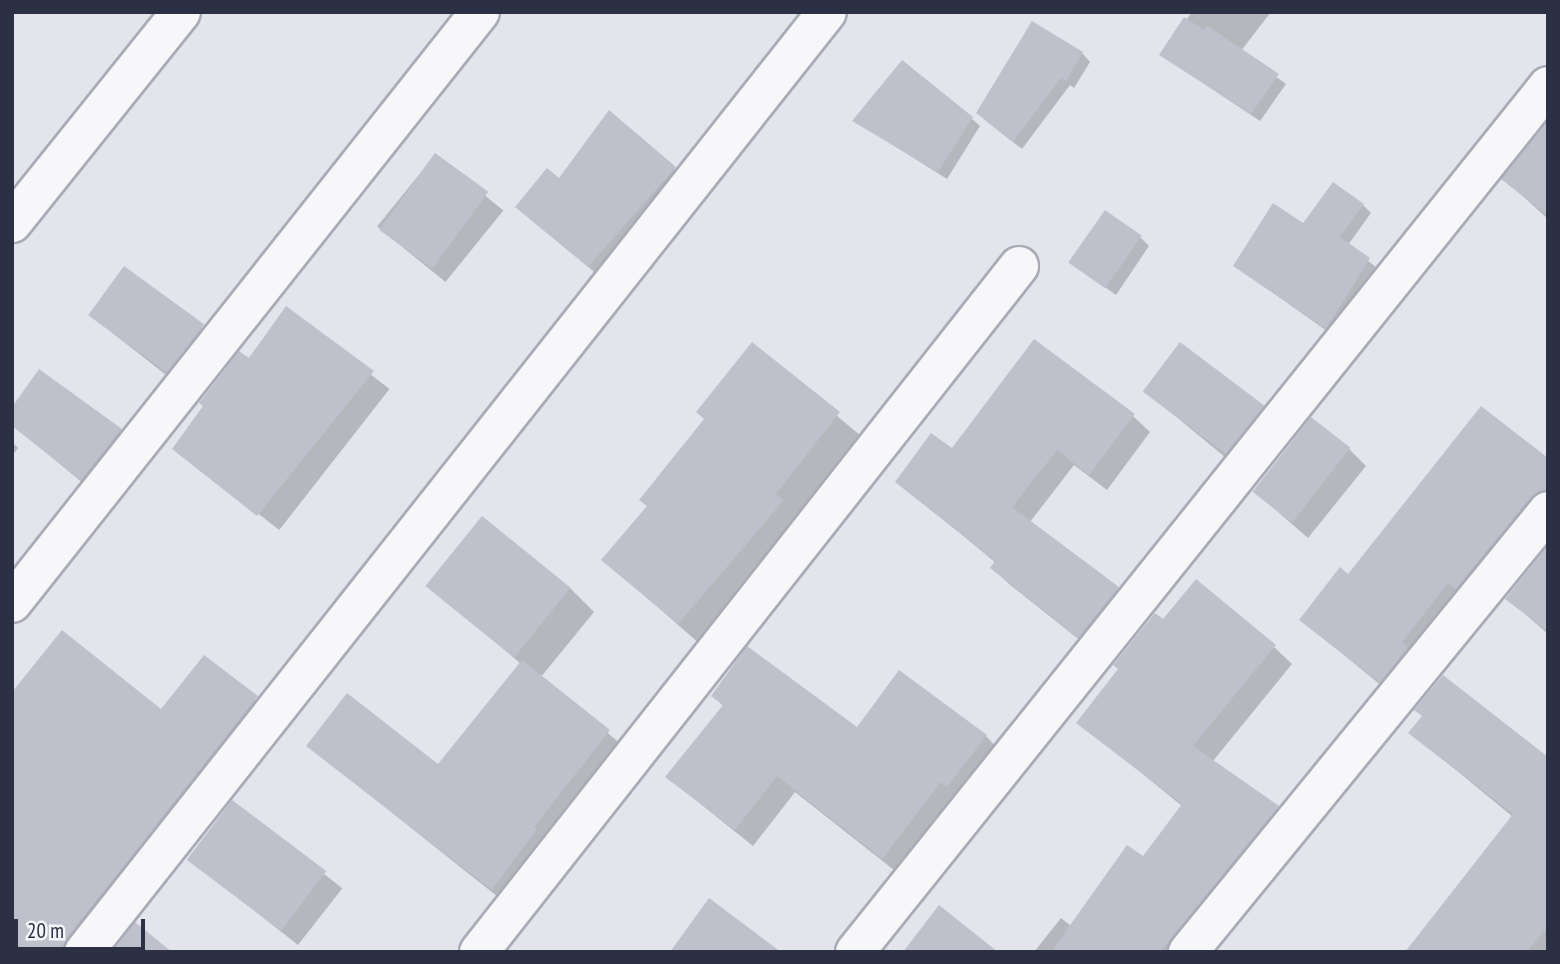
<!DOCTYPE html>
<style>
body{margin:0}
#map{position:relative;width:1560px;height:964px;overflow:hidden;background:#e4e5ec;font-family:"PT Sans Narrow",sans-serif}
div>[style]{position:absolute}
.shadow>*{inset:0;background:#0003;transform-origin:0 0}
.building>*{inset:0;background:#bec0cb;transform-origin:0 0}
.roads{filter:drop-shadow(2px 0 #a9abb6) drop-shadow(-2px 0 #a9abb6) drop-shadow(0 2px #a9abb6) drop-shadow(0 -2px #a9abb6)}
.minor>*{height:38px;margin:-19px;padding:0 19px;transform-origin:19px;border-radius:19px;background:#f7f7fa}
span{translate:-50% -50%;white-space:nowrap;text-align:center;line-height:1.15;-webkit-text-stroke:5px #f4f5f9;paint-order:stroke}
.frame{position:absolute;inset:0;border:14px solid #2b3044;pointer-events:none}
.scale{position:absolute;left:14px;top:919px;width:131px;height:32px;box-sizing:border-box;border:4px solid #2b3044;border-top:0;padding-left:9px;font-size:21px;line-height:24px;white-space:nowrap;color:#2b3044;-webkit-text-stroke:5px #f4f5f9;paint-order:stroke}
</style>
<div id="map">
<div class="shadow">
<div style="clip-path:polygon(1192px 12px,1271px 12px,1241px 51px,1286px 84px,1260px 121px,1161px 55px)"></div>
<div style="clip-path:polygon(1082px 53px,1090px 62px,1074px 88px,1070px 85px,1022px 149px,986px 121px)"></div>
<div style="clip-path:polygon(609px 113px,692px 185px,606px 282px,518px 207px,559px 181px)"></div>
<div style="clip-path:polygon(971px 118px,980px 126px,947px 179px,855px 121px)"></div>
<div style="clip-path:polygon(1548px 124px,1548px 219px,1504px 179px)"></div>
<div style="left:435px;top:155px;width:88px;height:92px;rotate:39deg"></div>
<div style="clip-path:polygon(1363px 205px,1371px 213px,1348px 245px,1377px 268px,1334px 336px,1235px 266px,1304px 225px)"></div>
<div style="clip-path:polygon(1141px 238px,1149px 246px,1116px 295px,1069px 261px)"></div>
<div style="left:125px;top:268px;width:121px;height:59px;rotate:38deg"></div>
<div style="left:287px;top:309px;width:130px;height:179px;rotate:38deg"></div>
<div style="clip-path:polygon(752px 345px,861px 436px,701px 645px,604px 560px,649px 507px)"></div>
<div style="clip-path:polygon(1146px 392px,1263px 406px,1280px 423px,1242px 471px)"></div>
<div style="clip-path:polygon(1133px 416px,1150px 432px,1107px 490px,1074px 465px,1030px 522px,1135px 605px,1096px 653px,1009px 584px,992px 567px,996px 563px,898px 482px,953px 450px)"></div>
<div style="clip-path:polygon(12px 425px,121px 431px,137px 447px,99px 496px)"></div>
<div style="clip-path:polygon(12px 442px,18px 448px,12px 456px)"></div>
<div style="clip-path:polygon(1349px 449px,1366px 466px,1308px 538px,1254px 491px)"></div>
<div style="clip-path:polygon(1548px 460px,1548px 523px,1399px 700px,1301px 620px,1348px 576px)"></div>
<div style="clip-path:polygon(1548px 546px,1548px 634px,1507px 598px)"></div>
<div style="clip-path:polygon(429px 585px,570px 588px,594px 612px,541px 677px,629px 751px,512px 908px,308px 746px,439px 766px,521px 664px)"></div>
<div style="clip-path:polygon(1164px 621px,1274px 647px,1292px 664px,1213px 761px,1296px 825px,1194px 952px,1034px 952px,1061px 918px,1071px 926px,1144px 859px,1182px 806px,1079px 722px)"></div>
<div style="clip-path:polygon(204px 658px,280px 720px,97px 952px,12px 952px,162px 711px)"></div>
<div style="clip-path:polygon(714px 696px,857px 730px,986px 736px,1002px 753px,899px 874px,795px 792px,753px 846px,667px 777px,724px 707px)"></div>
<div style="clip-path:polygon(1411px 733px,1548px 759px,1548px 952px,1414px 952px,1513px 817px)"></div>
<div style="left:232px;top:802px;width:140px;height:72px;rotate:38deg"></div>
</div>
<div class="building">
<div style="clip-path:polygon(1184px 17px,1204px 30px,1206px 25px,1279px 74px,1251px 114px,1159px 55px)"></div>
<div style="clip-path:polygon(1032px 21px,1083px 52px,1066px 81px,1061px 78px,1013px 142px,976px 113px)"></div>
<div style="clip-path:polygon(902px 60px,973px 117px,938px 172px,852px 121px)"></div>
<div style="clip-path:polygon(609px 110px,676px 167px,588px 267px,515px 207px,547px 168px,559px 178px)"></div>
<div style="clip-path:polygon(1548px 121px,1548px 216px,1501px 179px)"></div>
<div style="left:435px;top:153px;width:66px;height:95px;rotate:36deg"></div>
<div style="clip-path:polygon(1333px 182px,1364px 204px,1340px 237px,1370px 258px,1326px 329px,1233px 266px,1273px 203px,1303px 223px)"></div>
<div style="left:1105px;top:210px;width:45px;height:64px;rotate:35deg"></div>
<div style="left:124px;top:266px;width:99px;height:61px;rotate:36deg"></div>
<div style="clip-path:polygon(286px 306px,374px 371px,257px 516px,172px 449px,203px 406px,199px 403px,239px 351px,249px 358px)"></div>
<div style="clip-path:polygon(1034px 339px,1135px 414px,1089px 475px,1057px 450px,1012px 507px,1119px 587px,1078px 638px,990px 568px,995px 561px,895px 482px,931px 433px,952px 448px)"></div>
<div style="clip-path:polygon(752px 342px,840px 412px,776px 494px,784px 500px,678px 624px,601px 560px,647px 506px,639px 500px,704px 419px,696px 412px)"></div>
<div style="left:1180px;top:342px;width:106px;height:62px;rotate:37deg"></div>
<div style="clip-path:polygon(39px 369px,122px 429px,81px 480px,12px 426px,12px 407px)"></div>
<div style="clip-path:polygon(1481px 406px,1548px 458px,1548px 490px,1531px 497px,1456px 589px,1448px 583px,1402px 642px,1408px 648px,1380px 683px,1299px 620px,1340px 567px,1348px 574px)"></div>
<div style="left:1311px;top:417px;width:50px;height:95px;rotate:38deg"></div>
<div style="left:482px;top:516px;width:114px;height:90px;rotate:39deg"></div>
<div style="clip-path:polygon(1548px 546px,1548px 632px,1505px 599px)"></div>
<div style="clip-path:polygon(1196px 579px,1276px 645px,1193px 746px,1279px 806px,1160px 952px,1051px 952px,1127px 845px,1143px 856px,1182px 804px,1076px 723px,1118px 669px,1113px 665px,1155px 613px,1163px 619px)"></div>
<div style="clip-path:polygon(62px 630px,161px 709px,204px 655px,258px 696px,67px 938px,63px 952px,12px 952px,12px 692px)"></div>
<div style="clip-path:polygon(747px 646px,857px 727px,899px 670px,987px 735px,947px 787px,941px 782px,882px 859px,777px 776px,735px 830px,665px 777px,723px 705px,711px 696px)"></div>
<div style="clip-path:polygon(522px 660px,610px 730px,534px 827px,537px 829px,492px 890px,306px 746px,347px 693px,438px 764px)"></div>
<div style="clip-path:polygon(1443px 675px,1548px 757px,1548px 926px,1527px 952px,1405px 952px,1513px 814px,1408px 733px,1422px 716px,1414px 710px)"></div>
<div style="left:232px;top:800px;width:118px;height:75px;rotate:37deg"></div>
<div style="clip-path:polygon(709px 898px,781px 952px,670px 952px)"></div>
<div style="clip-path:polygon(939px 905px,998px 952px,903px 952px)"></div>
<div style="clip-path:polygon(135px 922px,172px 952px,112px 952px)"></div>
</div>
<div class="roads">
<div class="minor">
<div style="left:12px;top:223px;width:270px;rotate:-51.3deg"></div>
<div style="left:12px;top:603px;width:754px;rotate:-51.63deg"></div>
<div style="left:84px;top:952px;width:1198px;rotate:-51.68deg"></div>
<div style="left:479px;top:952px;width:873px;rotate:-51.79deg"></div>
<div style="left:855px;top:952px;width:1109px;rotate:-51.33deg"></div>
<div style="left:1188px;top:952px;width:569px;rotate:-50.77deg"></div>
</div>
</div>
<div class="frame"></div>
<div class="scale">20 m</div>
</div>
